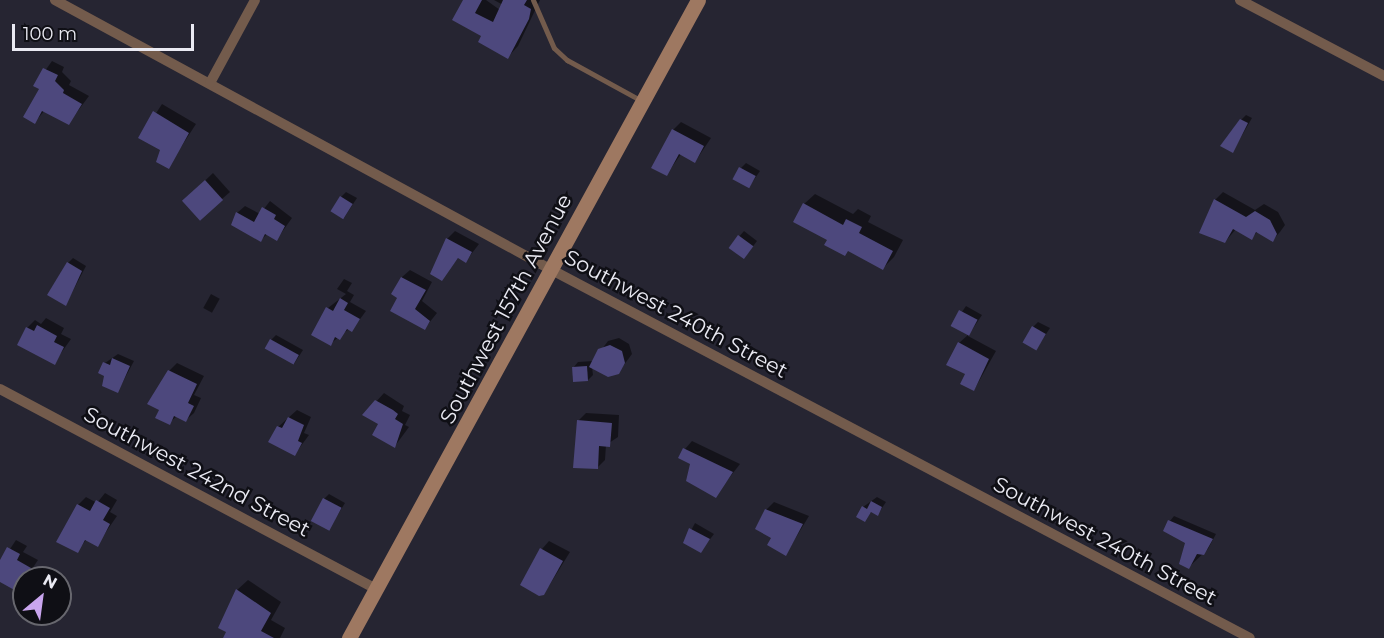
<!DOCTYPE html>
<style>
body{margin:0}
#map{position:relative;width:1384px;height:638px;overflow:hidden;background:#262532;font-family:Montserrat,sans-serif}
div>[style]{position:absolute}
.shadow>*{inset:0;background:#0007;transform-origin:0 0}
.building>*{inset:0;background:#4d487d;transform-origin:0 0}
.lane>*{height:5px;margin:-2.5px;padding:0 2.5px;transform-origin:2.5px;border-radius:2.5px;background:#735b4c}
.street>*{height:10px;margin:-5px;padding:0 5px;transform-origin:5px;border-radius:5px;background:#735b4c}
.secondary>*{height:15px;margin:-7.5px;padding:0 7.5px;transform-origin:7.5px;border-radius:7.5px;background:#9e7861}
span{translate:-50% -50%;white-space:nowrap;text-align:center;line-height:1.15;-webkit-text-stroke:5px #0f0f15;paint-order:stroke}
.street-label{font-size:21px;color:#eaeaf3}
.north{position:absolute;left:12px;top:566px;width:60px;height:60px;box-sizing:border-box;background:#0f0f15;border:2px solid #67676e;border-radius:50%;rotate:29deg;font-size:16px;font-weight:700;line-height:24px;text-align:center;color:#eaeaf3}
.north::after{content:'';display:block;margin:auto;width:21px;height:27px;background:#c9a5ee;clip-path:polygon(50% 0,100% 100%,50% 72%,0 100%)}
.scale{position:absolute;left:12px;top:24px;width:182px;height:27px;box-sizing:border-box;border:3px solid #eaeaf3;border-top:0;padding-left:8px;font-size:18px;line-height:21px;white-space:nowrap;color:#eaeaf3;-webkit-text-stroke:4px #0f0f15;paint-order:stroke}
</style>
<div id="map">
<div class="shadow">
<div style="clip-path:polygon(465px 0,486px 0,500px 10px,503px 5px,494px 0,540px 0,518px 46px,508px 57px,483px 35px)"></div>
<div style="clip-path:polygon(52px 61px,64px 67px,62px 72px,71px 81px,69px 85px,89px 96px,69px 123px,45px 110px,35px 122px,41px 88px,35px 85px)"></div>
<div style="clip-path:polygon(162px 104px,196px 124px,168px 167px,162px 149px,140px 138px)"></div>
<div style="clip-path:polygon(1246px 115px,1252px 118px,1233px 151px,1241px 120px)"></div>
<div style="clip-path:polygon(681px 122px,711px 138px,695px 162px,681px 154px,667px 174px,673px 130px)"></div>
<div style="clip-path:polygon(746px 163px,760px 171px,749px 187px,741px 168px)"></div>
<div style="clip-path:polygon(213px 173px,230px 192px,222px 199px,192px 193px)"></div>
<div style="clip-path:polygon(346px 192px,357px 198px,344px 218px,341px 197px)"></div>
<div style="clip-path:polygon(1223px 192px,1255px 210px,1264px 204px,1278px 212px,1285px 225px,1280px 232px,1273px 240px,1258px 231px,1252px 238px,1236px 229px,1225px 242px,1215px 200px)"></div>
<div style="clip-path:polygon(815px 194px,853px 214px,858px 209px,871px 216px,868px 222px,903px 240px,894px 257px,883px 268px,829px 239px,804px 204px)"></div>
<div style="clip-path:polygon(270px 201px,292px 218px,277px 239px,267px 234px,261px 240px,237px 213px,245px 206px,260px 214px)"></div>
<div style="clip-path:polygon(455px 231px,479px 244px,466px 261px,459px 257px,441px 279px,447px 239px)"></div>
<div style="clip-path:polygon(744px 231px,757px 241px,748px 253px,730px 247px)"></div>
<div style="clip-path:polygon(73px 258px,86px 266px,66px 304px,68px 263px)"></div>
<div style="clip-path:polygon(410px 270px,432px 282px,422px 301px,437px 313px,425px 328px,399px 297px,402px 277px)"></div>
<div style="clip-path:polygon(344px 279px,352px 283px,347px 291px,354px 295px,350px 302px,366px 311px,352px 330px,349px 329px,330px 344px,328px 308px,346px 294px,337px 289px)"></div>
<div style="left:211px;top:294px;width:10px;height:16px;rotate:29deg"></div>
<div style="clip-path:polygon(966px 306px,982px 315px,968px 336px,996px 351px,974px 390px,959px 343px,969px 334px,953px 325px)"></div>
<div style="clip-path:polygon(46px 318px,64px 328px,61px 334px,71px 339px,54px 363px,27px 328px,35px 320px,41px 324px)"></div>
<div style="clip-path:polygon(1038px 322px,1050px 328px,1037px 348px,1033px 327px)"></div>
<div style="clip-path:polygon(276px 335px,303px 350px,294px 364px,271px 340px)"></div>
<div style="clip-path:polygon(619px 338px,629px 344px,632px 354px,618px 373px,592px 367px,593px 375px,588px 380px,573px 368px,578px 362px,593px 361px,608px 341px)"></div>
<div style="clip-path:polygon(118px 354px,134px 361px,118px 391px,105px 363px)"></div>
<div style="clip-path:polygon(177px 363px,204px 376px,194px 395px,201px 398px,194px 413px,186px 420px,177px 416px,169px 423px,161px 409px,169px 371px)"></div>
<div style="clip-path:polygon(384px 393px,404px 406px,402px 411px,410px 415px,405px 425px,409px 427px,395px 446px,380px 424px,364px 415px)"></div>
<div style="clip-path:polygon(297px 410px,311px 417px,304px 433px,309px 435px,295px 454px,278px 427px)"></div>
<div style="clip-path:polygon(586px 413px,619px 415px,618px 437px,606px 445px,605px 460px,597px 468px,578px 421px)"></div>
<div style="clip-path:polygon(692px 441px,740px 464px,715px 496px,685px 449px)"></div>
<div style="clip-path:polygon(105px 493px,117px 500px,110px 512px,117px 516px,97px 545px,87px 539px,77px 551px,78px 505px,86px 497px,97px 503px)"></div>
<div style="clip-path:polygon(329px 494px,345px 503px,329px 529px,324px 499px)"></div>
<div style="clip-path:polygon(877px 497px,886px 502px,878px 514px,872px 511px,864px 520px,863px 507px)"></div>
<div style="clip-path:polygon(774px 502px,809px 516px,786px 554px,766px 510px)"></div>
<div style="clip-path:polygon(1174px 516px,1216px 534px,1208px 549px,1189px 567px,1188px 545px,1170px 521px)"></div>
<div style="clip-path:polygon(695px 523px,714px 534px,701px 551px,685px 542px)"></div>
<div style="clip-path:polygon(16px 540px,27px 546px,23px 552px,38px 560px,18px 590px,0 574px,0 564px)"></div>
<div style="clip-path:polygon(549px 541px,570px 552px,544px 594px,542px 549px)"></div>
<div style="clip-path:polygon(248px 580px,281px 602px,271px 620px,285px 628px,280px 638px,229px 638px,237px 590px)"></div>
</div>
<div class="building">
<div style="clip-path:polygon(463px 0,482px 0,475px 13px,493px 22px,503px 0,527px 0,524px 5px,531px 9px,529px 19px,508px 59px,478px 42px,481px 36px,452px 20px)"></div>
<div style="clip-path:polygon(43px 68px,58px 75px,55px 81px,64px 90px,63px 93px,82px 104px,69px 125px,42px 111px,35px 124px,23px 117px,39px 89px,33px 86px)"></div>
<div style="clip-path:polygon(153px 111px,189px 133px,169px 169px,156px 162px,160px 150px,138px 138px)"></div>
<div style="clip-path:polygon(1240px 119px,1248px 123px,1233px 153px,1220px 146px)"></div>
<div style="clip-path:polygon(672px 129px,704px 146px,695px 163px,679px 154px,667px 176px,651px 168px)"></div>
<div style="left:739px;top:167px;width:19px;height:14px;rotate:28deg"></div>
<div style="left:205px;top:180px;width:27px;height:31px;rotate:48deg"></div>
<div style="left:340px;top:196px;width:15px;height:18px;rotate:32deg"></div>
<div style="clip-path:polygon(1214px 199px,1246px 217px,1255px 211px,1270px 220px,1277px 234px,1273px 242px,1256px 232px,1252px 240px,1233px 229px,1225px 243px,1199px 233px)"></div>
<div style="clip-path:polygon(803px 203px,843px 225px,846px 219px,862px 227px,859px 233px,893px 251px,883px 270px,848px 251px,845px 256px,824px 245px,827px 240px,793px 222px)"></div>
<div style="clip-path:polygon(262px 207px,276px 215px,274px 219px,285px 226px,277px 241px,265px 234px,261px 242px,231px 225px,236px 212px,254px 222px)"></div>
<div style="left:738px;top:235px;width:19px;height:16px;rotate:36deg"></div>
<div style="clip-path:polygon(446px 238px,472px 252px,466px 263px,458px 258px,442px 281px,430px 274px)"></div>
<div style="clip-path:polygon(67px 262px,82px 271px,66px 306px,47px 295px)"></div>
<div style="clip-path:polygon(401px 277px,426px 290px,415px 309px,430px 321px,425px 330px,390px 311px,397px 298px,391px 294px)"></div>
<div style="clip-path:polygon(340px 298px,348px 303px,344px 310px,360px 319px,352px 332px,347px 329px,340px 340px,335px 337px,331px 346px,311px 335px,326px 307px,333px 311px)"></div>
<div style="left:959px;top:310px;width:21px;height:18px;rotate:28deg"></div>
<div style="clip-path:polygon(37px 325px,57px 336px,54px 342px,64px 347px,55px 365px,17px 345px,26px 327px,34px 331px)"></div>
<div style="left:1032px;top:326px;width:16px;height:19px;rotate:30deg"></div>
<div style="left:270px;top:339px;width:33px;height:11px;rotate:29deg"></div>
<div style="clip-path:polygon(958px 342px,989px 359px,974px 391px,960px 384px,965px 374px,946px 365px)"></div>
<div style="clip-path:polygon(610px 345px,622px 351px,625px 363px,619px 374px,608px 377px,589px 367px,598px 349px)"></div>
<div style="clip-path:polygon(112px 358px,130px 366px,118px 393px,102px 386px,104px 376px,98px 373px,103px 362px,110px 365px)"></div>
<div style="left:587px;top:366px;width:15px;height:15px;rotate:86deg"></div>
<div style="clip-path:polygon(168px 370px,197px 384px,188px 403px,194px 406px,186px 422px,174px 416px,170px 425px,155px 418px,159px 410px,147px 404px)"></div>
<div style="clip-path:polygon(375px 400px,393px 410px,398px 414px,395px 419px,403px 424px,395px 448px,372px 435px,378px 424px,362px 415px)"></div>
<div style="clip-path:polygon(288px 417px,304px 425px,298px 441px,302px 443px,295px 456px,268px 442px,277px 426px,282px 428px)"></div>
<div style="clip-path:polygon(577px 420px,612px 423px,610px 447px,599px 446px,598px 469px,573px 468px)"></div>
<div style="clip-path:polygon(683px 448px,733px 472px,716px 498px,686px 481px,690px 464px,678px 458px)"></div>
<div style="left:323px;top:498px;width:21px;height:26px;rotate:28deg"></div>
<div style="clip-path:polygon(96px 500px,110px 508px,103px 520px,110px 524px,98px 547px,85px 540px,78px 553px,56px 542px,77px 504px,90px 511px)"></div>
<div style="clip-path:polygon(871px 501px,882px 507px,878px 516px,871px 512px,865px 522px,856px 517px,862px 506px,867px 509px)"></div>
<div style="clip-path:polygon(765px 509px,803px 524px,786px 556px,767px 545px,771px 538px,755px 529px)"></div>
<div style="clip-path:polygon(1168px 520px,1213px 539px,1204px 555px,1197px 554px,1189px 569px,1179px 564px,1185px 543px,1163px 531px)"></div>
<div style="clip-path:polygon(689px 528px,710px 539px,701px 553px,683px 543px)"></div>
<div style="clip-path:polygon(7px 547px,20px 554px,17px 560px,31px 568px,18px 592px,0 582px,0 560px)"></div>
<div style="clip-path:polygon(540px 548px,563px 561px,544px 595px,539px 596px,520px 585px)"></div>
<div style="clip-path:polygon(236px 589px,271px 613px,261px 631px,274px 638px,223px 638px,226px 632px,218px 628px)"></div>
</div>
<div class="lane">
<div style="left:533px;top:0;width:52px;rotate:66.4deg"></div>
<div style="left:554px;top:48px;width:18px;rotate:43deg"></div>
<div style="left:567px;top:60px;width:83px;rotate:28.7deg"></div>
</div>
<div class="street">
<div style="left:55px;top:0;width:563px;rotate:28.52deg"></div>
<div style="left:550px;top:269px;width:791px;rotate:27.8deg"></div>
<div style="left:1240px;top:0;width:163px;rotate:27.8deg"></div>
<div style="left:210px;top:83px;width:94px;rotate:-61.5deg"></div>
<div style="left:0;top:389px;width:426px;rotate:28deg"></div>
</div>
<div class="secondary">
<div style="left:349px;top:638px;width:727px;rotate:-61.32deg"></div>
</div>
<div class="street-label">
<span style="left:506px;top:309px;rotate:-62deg">Southwest 157th Avenue</span>
<span style="left:676px;top:314px;rotate:28deg">Southwest 240th Street</span>
<span style="left:197px;top:472px;rotate:28deg">Southwest 242nd Street</span>
<span style="left:1105px;top:541px;rotate:28deg">Southwest 240th Street</span>
</div>
<div class="north">N</div>
<div class="scale">100 m</div>
</div>
